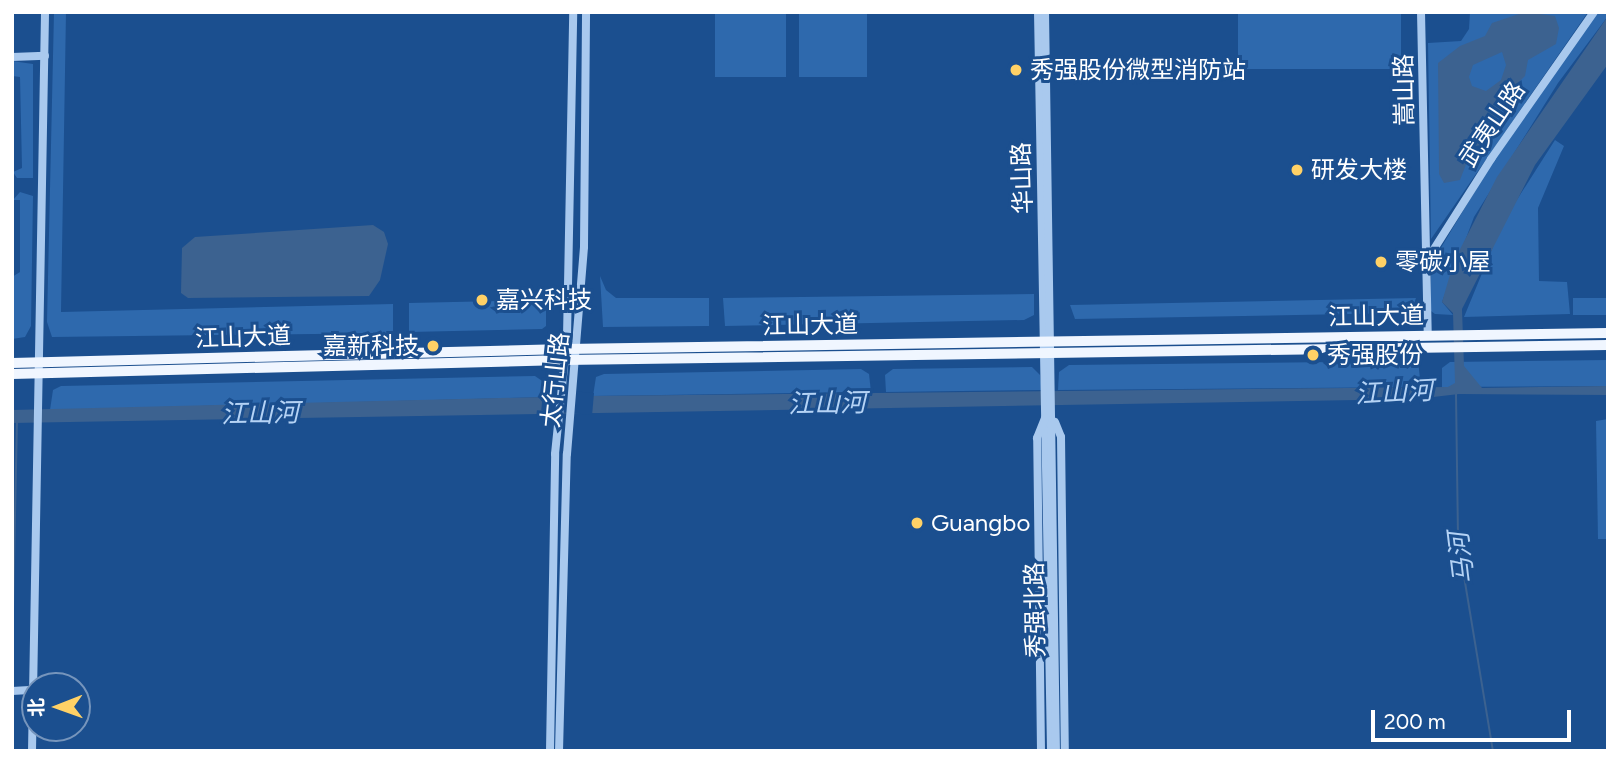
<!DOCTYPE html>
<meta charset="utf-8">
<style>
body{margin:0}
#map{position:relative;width:1620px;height:763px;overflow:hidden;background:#1b4f8f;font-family:Figtree,"Noto Sans SC",sans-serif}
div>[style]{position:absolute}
.green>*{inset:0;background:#2e69ad;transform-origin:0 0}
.water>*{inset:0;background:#3c6290}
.pier>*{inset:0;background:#1b4f8f;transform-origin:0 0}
.stream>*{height:2px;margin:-1px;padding:0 1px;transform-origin:1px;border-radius:1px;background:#3c6290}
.minor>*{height:8px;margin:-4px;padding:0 4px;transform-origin:4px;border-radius:4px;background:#a9c9ee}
.major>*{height:10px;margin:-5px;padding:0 5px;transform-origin:5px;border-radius:5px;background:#f0f6ff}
.dots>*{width:19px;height:19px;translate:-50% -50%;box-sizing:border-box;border:4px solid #1b4f8f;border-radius:50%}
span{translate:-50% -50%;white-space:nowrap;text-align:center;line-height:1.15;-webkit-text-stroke:6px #1b4f8f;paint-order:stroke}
.poi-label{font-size:24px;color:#fff}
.left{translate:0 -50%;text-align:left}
.right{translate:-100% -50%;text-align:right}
.street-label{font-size:24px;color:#fff}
.water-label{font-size:26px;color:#b5d3f5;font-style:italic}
.frame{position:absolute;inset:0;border:14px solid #fff;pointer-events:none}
.north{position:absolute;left:21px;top:672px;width:70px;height:70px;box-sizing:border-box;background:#1b4f8f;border:2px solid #7695bc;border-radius:50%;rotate:269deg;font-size:19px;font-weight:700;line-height:28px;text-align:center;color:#fff}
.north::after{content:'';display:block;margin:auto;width:24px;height:32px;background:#ffd166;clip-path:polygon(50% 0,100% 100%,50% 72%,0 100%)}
.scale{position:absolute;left:1371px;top:710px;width:200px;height:32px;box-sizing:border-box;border:4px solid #fff;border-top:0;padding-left:9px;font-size:21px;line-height:24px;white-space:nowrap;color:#fff;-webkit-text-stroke:5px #1b4f8f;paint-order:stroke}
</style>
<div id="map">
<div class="green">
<div style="clip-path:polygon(54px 12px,66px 12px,61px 312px,393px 304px,393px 333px,52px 337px,47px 322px)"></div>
<div style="left:715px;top:12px;width:71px;height:65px"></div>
<div style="left:799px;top:12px;width:68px;height:65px"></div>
<div style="left:1238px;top:12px;width:163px;height:57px"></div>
<div style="clip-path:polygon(1470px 12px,1588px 12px,1431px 239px,1428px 43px,1461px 41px,1469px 29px)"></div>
<div style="clip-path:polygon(1598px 12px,1608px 12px,1608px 16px,1558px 83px,1474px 217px,1442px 302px,1453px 315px,1435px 314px,1431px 311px,1431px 274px,1436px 256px,1505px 141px)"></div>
<div style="clip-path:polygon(12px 61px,33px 64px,33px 178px,17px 178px,13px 172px,22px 168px,20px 77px,12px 76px)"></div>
<div style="clip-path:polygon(1555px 140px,1564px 146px,1538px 208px,1539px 281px,1567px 282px,1570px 314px,1464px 317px,1504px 220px)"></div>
<div style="clip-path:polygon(20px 192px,33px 196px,31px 326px,25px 337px,12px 339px,12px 277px,20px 272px,20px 200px,13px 200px)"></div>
<div style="clip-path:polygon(600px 276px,606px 290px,616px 298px,709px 298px,709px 326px,603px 327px)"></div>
<div style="clip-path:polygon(546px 291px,546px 326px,542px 329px,409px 332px,409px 303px,541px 300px)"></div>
<div style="clip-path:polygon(1034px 294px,1034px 315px,1024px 320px,725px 326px,723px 298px)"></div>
<div style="clip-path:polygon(1416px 298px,1412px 309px,1403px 313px,1075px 319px,1070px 305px)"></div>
<div style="left:1573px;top:298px;width:35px;height:17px"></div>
<div style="clip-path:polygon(1608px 360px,1608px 386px,1442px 387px,1442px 368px,1450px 362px)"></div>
<div style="clip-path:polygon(1418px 361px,1421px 387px,1058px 390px,1059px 372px,1069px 365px)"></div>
<div style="clip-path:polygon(1032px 367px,1040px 375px,1042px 390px,886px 392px,885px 375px,893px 369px)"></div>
<div style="clip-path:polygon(861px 369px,869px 374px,871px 392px,593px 396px,596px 377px,604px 374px)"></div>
<div style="clip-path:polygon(535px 376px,545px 383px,547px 397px,50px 410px,53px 390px,61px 386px)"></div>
<div style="clip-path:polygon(1608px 419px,1608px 539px,1598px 539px,1596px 421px)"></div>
</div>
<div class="water">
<div style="clip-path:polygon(evenodd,1525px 12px,1555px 16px,1559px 28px,1556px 44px,1528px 60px,1525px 76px,1507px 94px,1487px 142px,1470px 154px,1460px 180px,1444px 183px,1439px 174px,1438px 63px,1460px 46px,1485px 36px,1492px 23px,1525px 12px,1502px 52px,1506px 65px,1501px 80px,1486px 91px,1472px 86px,1469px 77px,1473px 65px,1502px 52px)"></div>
<div style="clip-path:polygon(1608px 16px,1608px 64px,1535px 165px,1462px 309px,1464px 366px,1482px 388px,1608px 386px,1608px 395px,1459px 394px,1416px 399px,12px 423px,12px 410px,585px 396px,1448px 387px,1455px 383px,1453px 313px,1442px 302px,1454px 261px,1497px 177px)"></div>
<div style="clip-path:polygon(373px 225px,384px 232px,388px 244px,380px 280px,369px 296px,188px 298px,181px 293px,182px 248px,195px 237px)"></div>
</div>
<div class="pier">
<div style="left:594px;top:393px;width:22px;height:51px;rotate:95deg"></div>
</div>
<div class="stream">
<div style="left:1456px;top:394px;width:146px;rotate:89.2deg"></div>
<div style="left:1458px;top:540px;width:214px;rotate:80.6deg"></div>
<div style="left:12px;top:659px;width:237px;rotate:-88.8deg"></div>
</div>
<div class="minor">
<div style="left:1038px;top:12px;width:739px;rotate:88.99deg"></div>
<div style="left:1045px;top:12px;width:739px;rotate:89.15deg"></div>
<div style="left:1421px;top:12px;width:323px;rotate:88.8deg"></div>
<div style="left:12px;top:57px;width:33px;rotate:-2deg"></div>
<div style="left:1427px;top:260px;width:120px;rotate:-57.6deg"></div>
<div style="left:1491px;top:159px;width:179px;rotate:-55deg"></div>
<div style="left:1055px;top:422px;width:16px;rotate:68deg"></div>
<div style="left:1061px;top:437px;width:314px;rotate:89.3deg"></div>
<div style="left:12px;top:691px;width:22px;rotate:-3deg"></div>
<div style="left:32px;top:751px;width:739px;rotate:-88.99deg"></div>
<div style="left:550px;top:751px;width:297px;rotate:-89deg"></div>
<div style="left:555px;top:454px;width:118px;rotate:-84.1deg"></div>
<div style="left:567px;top:337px;width:325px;rotate:-88.9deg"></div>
<div style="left:559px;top:751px;width:297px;rotate:-88.5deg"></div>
<div style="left:567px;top:454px;width:208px;rotate:-85.3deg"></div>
<div style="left:584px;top:247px;width:235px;rotate:-89.5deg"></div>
<div style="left:1041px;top:751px;width:313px;rotate:-90.7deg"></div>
<div style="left:1037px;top:438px;width:22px;rotate:-68deg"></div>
</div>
<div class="major">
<div style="left:12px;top:363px;width:554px;rotate:-1.45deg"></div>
<div style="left:566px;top:349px;width:1042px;rotate:-0.88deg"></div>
<div style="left:12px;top:374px;width:552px;rotate:-1.45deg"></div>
<div style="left:564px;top:360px;width:1044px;rotate:-0.82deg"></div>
</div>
<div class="dots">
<div style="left:1016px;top:70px;background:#ffd166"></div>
<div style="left:1297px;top:170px;background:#ffd166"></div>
<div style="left:1381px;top:262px;background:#ffd166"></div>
<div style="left:482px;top:300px;background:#ffd166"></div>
<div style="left:433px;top:346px;background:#ffd166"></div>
<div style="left:1313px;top:355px;background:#ffd166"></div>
<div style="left:917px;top:523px;background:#ffd166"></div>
</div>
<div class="poi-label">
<span class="left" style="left:1030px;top:70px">秀强股份微型消防站</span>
<span class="left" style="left:1311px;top:170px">研发大楼</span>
<span class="left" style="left:1395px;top:262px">零碳小屋</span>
<span class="left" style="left:496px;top:300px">嘉兴科技</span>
<span class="right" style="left:419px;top:346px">嘉新科技</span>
<span class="left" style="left:1327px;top:355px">秀强股份</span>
<span class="left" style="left:931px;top:523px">Guangbo</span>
</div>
<div class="street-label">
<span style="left:1404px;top:90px;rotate:-91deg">嵩山路</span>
<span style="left:1492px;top:124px;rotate:-56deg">武夷山路</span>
<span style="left:1022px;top:178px;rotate:-92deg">华山路</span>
<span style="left:1376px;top:316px;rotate:-1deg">江山大道</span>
<span style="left:810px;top:325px;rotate:-1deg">江山大道</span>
<span style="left:243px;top:337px;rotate:-2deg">江山大道</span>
<span style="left:555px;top:380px;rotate:-84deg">太行山路</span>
<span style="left:1035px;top:610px;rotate:-91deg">秀强北路</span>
</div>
<div class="water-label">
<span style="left:1394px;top:393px;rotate:-3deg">江山河</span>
<span style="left:827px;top:404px;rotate:-1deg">江山河</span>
<span style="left:260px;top:414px;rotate:-1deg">江山河</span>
<span style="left:1462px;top:558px;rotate:-97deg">马河</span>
</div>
<div class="frame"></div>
<div class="north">北</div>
<div class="scale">200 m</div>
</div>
